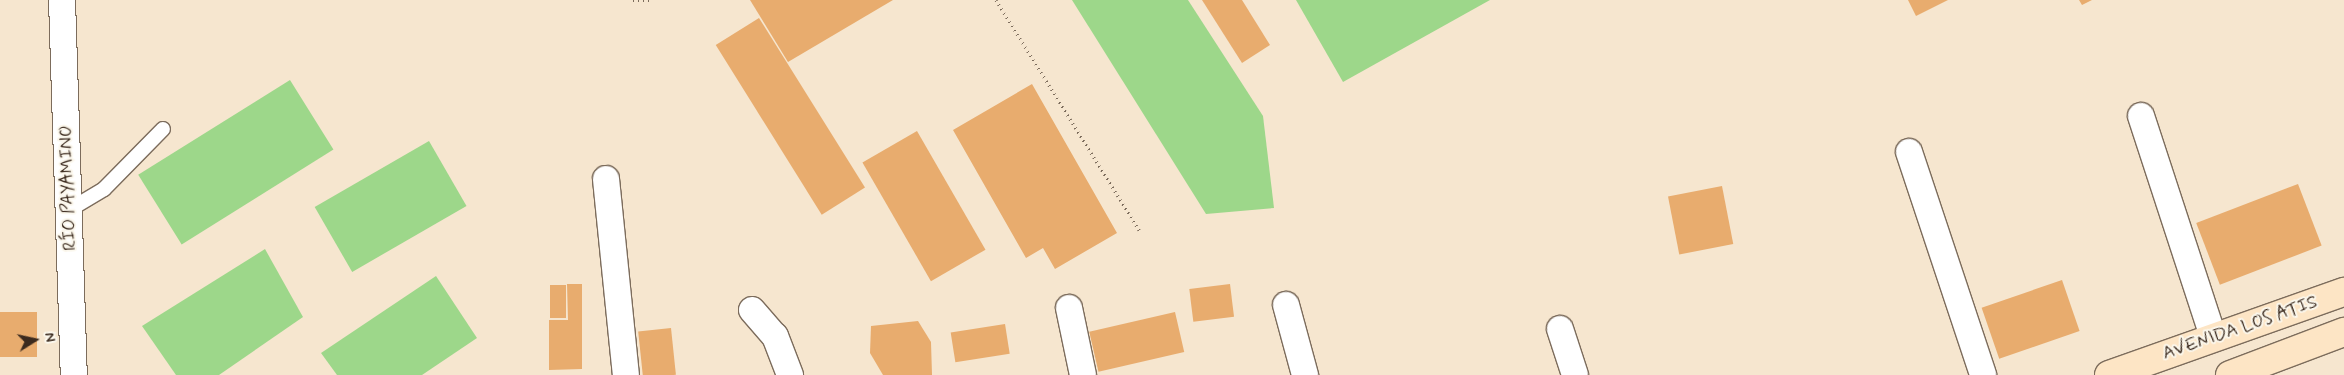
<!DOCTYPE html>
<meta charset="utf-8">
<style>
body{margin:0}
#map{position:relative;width:2344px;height:375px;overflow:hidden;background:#f6e6cf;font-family:Mynerve,sans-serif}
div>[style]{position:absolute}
.green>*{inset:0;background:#9dd78a;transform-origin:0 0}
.building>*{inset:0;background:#e8ac6e;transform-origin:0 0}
.path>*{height:3px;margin-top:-1.5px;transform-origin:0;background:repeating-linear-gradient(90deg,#7c6c5c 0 1px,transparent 0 5px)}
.roads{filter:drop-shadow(1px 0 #7c6c5c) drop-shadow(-1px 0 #7c6c5c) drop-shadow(0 1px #7c6c5c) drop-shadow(0 -1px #7c6c5c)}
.lane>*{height:14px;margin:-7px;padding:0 7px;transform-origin:7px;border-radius:7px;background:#fff}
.street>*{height:26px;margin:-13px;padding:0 13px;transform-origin:13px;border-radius:13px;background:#fff}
.secondary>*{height:28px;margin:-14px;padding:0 14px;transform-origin:14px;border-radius:14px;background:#fde5c5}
span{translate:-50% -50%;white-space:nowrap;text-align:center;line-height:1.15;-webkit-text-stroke:4px #fbf7ec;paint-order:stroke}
.street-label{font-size:18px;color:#3b2a1e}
.north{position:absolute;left:10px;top:315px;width:50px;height:50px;-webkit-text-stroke:4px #fbf7ec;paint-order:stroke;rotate:80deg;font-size:14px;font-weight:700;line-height:20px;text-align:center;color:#3b2a1e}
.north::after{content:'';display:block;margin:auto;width:18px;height:22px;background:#3b2a1e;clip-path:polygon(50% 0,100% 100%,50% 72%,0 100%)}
</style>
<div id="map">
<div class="green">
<div style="clip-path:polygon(1072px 0,1188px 0,1263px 116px,1274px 208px,1206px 214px)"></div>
<div style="clip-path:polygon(1296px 0,1490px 0,1343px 82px)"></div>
<div style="left:290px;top:80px;width:82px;height:179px;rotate:58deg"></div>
<div style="left:429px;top:141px;width:75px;height:132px;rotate:60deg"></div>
<div style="clip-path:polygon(265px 249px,303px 317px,219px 375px,176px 375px,142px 326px)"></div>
<div style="clip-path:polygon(436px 276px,477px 338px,422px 375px,337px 375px,321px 353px)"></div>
</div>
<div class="building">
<div style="clip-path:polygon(750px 0,893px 0,788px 62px)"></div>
<div style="clip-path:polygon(1202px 0,1242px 0,1270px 45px,1242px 63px)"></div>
<div style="clip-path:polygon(1908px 0,1948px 0,1916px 16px)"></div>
<div style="clip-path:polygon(2079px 0,2092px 0,2082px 5px)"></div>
<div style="left:759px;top:18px;width:200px;height:51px;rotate:58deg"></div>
<div style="clip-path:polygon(1032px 84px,1117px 233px,1055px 269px,1043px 248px,1026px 258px,953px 130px)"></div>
<div style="left:917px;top:131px;width:137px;height:63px;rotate:60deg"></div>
<div style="left:2298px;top:184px;width:66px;height:109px;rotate:69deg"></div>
<div style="left:1722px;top:186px;width:59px;height:55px;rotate:79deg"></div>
<div style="left:2062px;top:280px;width:54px;height:85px;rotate:71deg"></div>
<div style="clip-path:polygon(567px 284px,582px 284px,582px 369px,549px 370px,549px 320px,568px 320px)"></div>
<div style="left:1230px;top:284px;width:33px;height:41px;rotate:83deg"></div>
<div style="left:550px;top:285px;width:16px;height:33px"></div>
<div style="left:0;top:312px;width:37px;height:45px"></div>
<div style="left:1175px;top:312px;width:41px;height:88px;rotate:77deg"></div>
<div style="clip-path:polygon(918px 321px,931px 342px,932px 375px,883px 375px,870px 353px,871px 326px)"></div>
<div style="left:1005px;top:324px;width:30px;height:55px;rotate:81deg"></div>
<div style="left:671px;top:328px;width:47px;height:33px;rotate:84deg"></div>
</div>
<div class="path">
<div style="left:633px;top:0;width:17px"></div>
<div style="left:996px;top:0;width:274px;rotate:58.1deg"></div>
</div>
<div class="roads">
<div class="lane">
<div style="left:69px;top:210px;width:41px;rotate:-31deg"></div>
<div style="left:104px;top:189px;width:84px;rotate:-45.5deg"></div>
</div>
<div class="street">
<div style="left:62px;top:0;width:375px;rotate:88.2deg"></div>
<div style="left:2141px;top:116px;width:231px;rotate:71.9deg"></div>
<div style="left:1909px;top:152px;width:235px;rotate:71.6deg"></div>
<div style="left:606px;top:179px;width:197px;rotate:84.2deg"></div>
<div style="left:1286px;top:305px;width:73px;rotate:74.8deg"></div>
<div style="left:1069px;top:308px;width:68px;rotate:78.2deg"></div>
<div style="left:752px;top:310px;width:35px;rotate:49deg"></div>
<div style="left:775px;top:336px;width:42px;rotate:69deg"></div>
<div style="left:1560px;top:329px;width:48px;rotate:71.9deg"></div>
</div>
<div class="secondary">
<div style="left:2109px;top:375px;width:249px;rotate:-19.5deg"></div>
<div style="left:2230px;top:375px;width:122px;rotate:-20.7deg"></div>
</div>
</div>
<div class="street-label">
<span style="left:68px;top:188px;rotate:-92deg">RÍO PAYAMINO</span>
<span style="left:2240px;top:328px;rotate:-19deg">AVENIDA LOS ATIS</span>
</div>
<div class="north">N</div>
</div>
